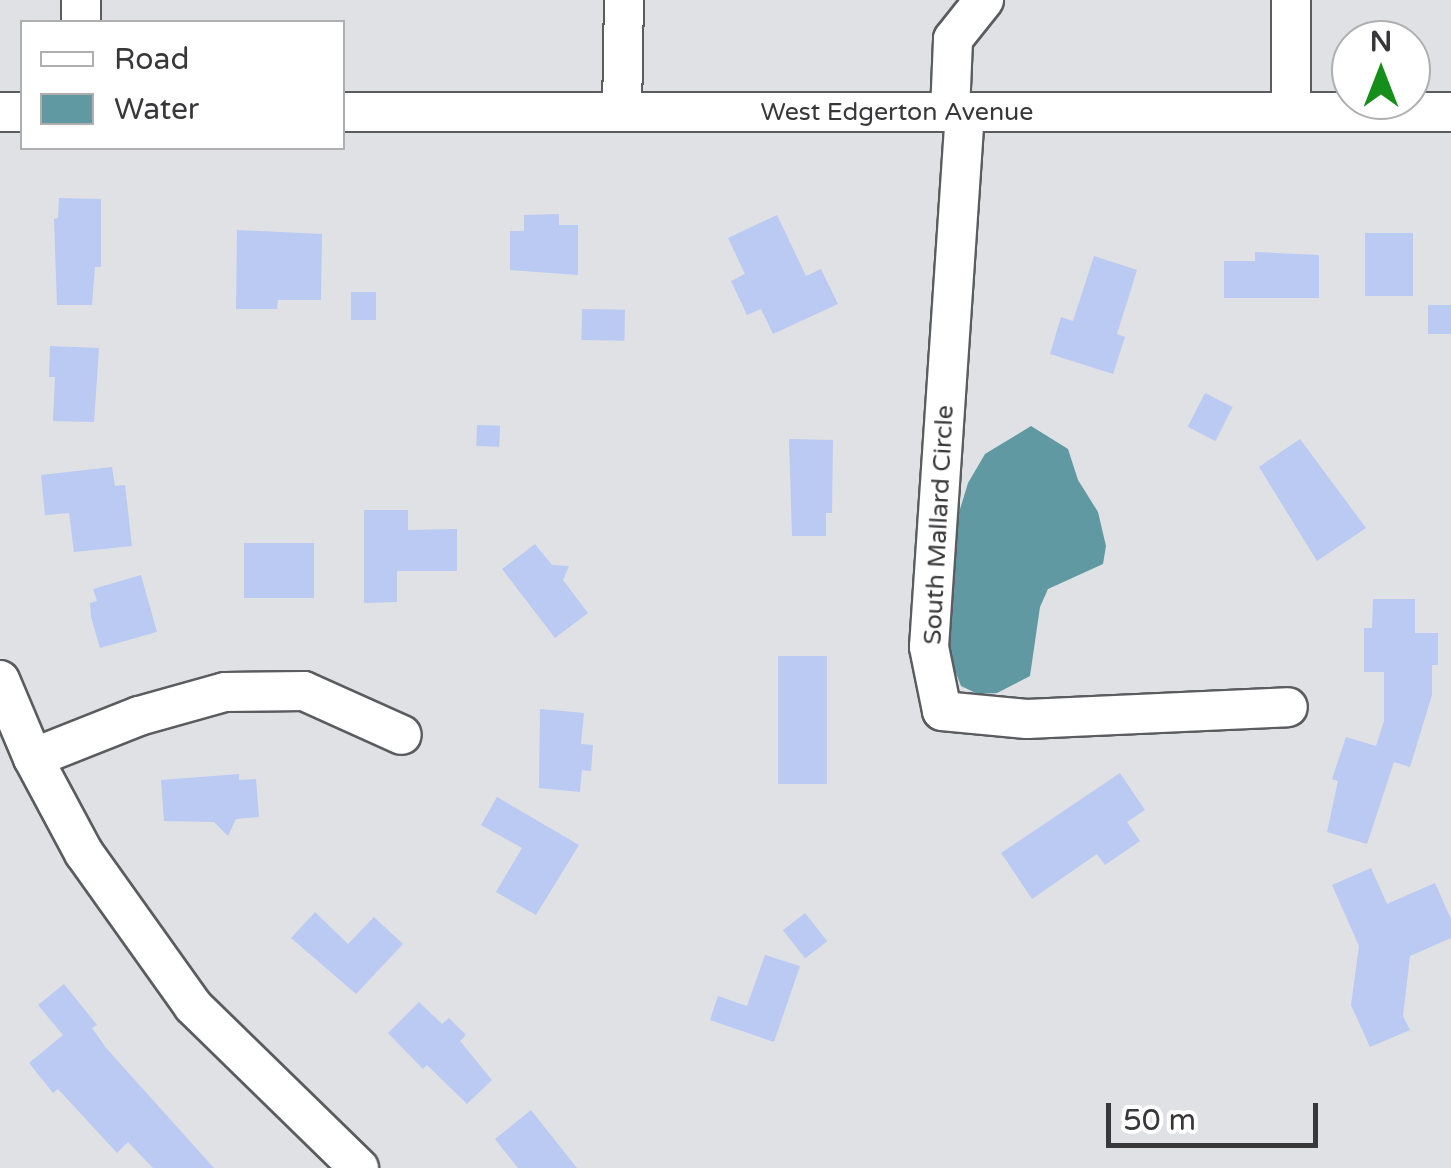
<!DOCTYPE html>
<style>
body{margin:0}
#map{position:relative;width:1451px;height:1168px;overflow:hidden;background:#dfe1e4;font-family:"Varela Round",sans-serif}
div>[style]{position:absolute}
.water>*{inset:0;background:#6199a2}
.building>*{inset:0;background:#bacaf3;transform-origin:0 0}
.roads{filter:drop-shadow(2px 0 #5b5c5f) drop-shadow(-2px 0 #5b5c5f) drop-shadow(0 2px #5b5c5f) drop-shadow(0 -2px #5b5c5f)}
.minor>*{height:38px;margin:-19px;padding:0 19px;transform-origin:19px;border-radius:19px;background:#fff}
span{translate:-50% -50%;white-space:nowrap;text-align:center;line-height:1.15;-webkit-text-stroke:8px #fff;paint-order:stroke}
.street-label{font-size:25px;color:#38383a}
.legend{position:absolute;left:20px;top:20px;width:325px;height:130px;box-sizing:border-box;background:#fff;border:2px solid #afafb0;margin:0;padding:12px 18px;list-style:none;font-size:30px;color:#38383a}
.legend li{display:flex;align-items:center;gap:20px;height:50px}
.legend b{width:50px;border:2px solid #afafb0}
.north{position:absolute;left:1331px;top:20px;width:100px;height:100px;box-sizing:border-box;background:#fff;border:2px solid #afafb0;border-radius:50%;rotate:0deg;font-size:28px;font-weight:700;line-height:40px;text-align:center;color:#38383a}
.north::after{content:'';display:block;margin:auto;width:35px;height:45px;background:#168f1a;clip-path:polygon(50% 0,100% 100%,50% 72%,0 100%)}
.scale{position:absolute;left:1106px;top:1103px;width:212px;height:45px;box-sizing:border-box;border:5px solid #38383a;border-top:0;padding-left:12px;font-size:30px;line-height:35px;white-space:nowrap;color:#38383a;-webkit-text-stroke:8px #fff;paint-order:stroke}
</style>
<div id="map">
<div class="water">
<div style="clip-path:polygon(1031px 426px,1068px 449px,1078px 480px,1098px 512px,1106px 546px,1103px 564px,1048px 589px,1040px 607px,1030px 676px,997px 693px,978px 694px,961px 686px,946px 647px,957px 519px,968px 483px,985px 454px)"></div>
</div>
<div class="building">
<div style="clip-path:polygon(59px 198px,101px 199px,101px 267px,95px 267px,92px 305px,57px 305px,54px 219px,58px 218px)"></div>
<div style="clip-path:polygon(559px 214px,559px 225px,578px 225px,578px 275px,510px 270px,510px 231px,524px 231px,524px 215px)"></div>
<div style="clip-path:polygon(777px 215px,806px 276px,821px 269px,838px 304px,773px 334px,761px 309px,747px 315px,731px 281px,745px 274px,728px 238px)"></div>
<div style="clip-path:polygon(237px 230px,322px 234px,321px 300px,278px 300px,277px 309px,236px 309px)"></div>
<div style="left:1413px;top:233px;width:63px;height:48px;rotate:90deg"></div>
<div style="clip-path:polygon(1255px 252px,1319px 255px,1319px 298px,1224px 298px,1224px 261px,1255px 261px)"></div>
<div style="clip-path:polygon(1094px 256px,1137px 270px,1117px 334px,1125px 337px,1113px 374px,1050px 354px,1061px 317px,1073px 321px)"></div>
<div style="left:351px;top:292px;width:25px;height:28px"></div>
<div style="left:1428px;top:305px;width:23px;height:29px"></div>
<div style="left:582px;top:309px;width:43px;height:31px;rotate:1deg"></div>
<div style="clip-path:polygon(50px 346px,99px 348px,94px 422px,53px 421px,55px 377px,49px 377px)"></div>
<div style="left:1205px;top:393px;width:31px;height:38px;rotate:27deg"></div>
<div style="left:477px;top:425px;width:23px;height:21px;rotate:2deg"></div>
<div style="clip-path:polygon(789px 439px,833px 440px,832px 513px,826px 513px,826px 536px,792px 536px)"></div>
<div style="clip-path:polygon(1300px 439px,1366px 528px,1317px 561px,1259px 467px)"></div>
<div style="clip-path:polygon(112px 467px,115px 486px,125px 485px,132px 546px,74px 552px,69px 513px,45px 515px,41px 475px)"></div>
<div style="clip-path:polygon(364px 510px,408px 510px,408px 530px,457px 529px,457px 571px,397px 571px,397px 602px,364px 603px)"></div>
<div style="left:244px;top:543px;width:70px;height:55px"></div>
<div style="clip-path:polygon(535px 544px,552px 565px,569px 566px,563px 580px,588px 613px,555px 638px,502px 569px)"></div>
<div style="clip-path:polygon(141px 575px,157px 632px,100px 648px,91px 617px,90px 603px,97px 601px,93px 589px)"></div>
<div style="clip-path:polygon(1373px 599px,1415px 599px,1415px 633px,1438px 633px,1438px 665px,1432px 665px,1432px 695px,1410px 767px,1394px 762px,1367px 844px,1327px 832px,1338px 781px,1332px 779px,1346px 737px,1376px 746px,1384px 721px,1384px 672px,1364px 672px,1364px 628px,1372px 628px)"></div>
<div style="left:778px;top:656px;width:49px;height:128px"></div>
<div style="clip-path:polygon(540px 709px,584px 713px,581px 744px,593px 745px,591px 771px,582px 770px,580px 792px,539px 788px)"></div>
<div style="clip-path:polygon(1120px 773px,1145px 810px,1127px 822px,1140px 841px,1105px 865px,1097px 854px,1032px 899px,1001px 853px)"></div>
<div style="clip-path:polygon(239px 774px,239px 780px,256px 779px,259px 817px,236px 819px,228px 836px,214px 822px,164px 821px,161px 780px)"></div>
<div style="clip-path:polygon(497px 797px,579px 845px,536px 915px,496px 892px,522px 848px,481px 825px)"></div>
<div style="clip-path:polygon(1371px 868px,1387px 904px,1435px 883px,1451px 919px,1451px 938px,1410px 956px,1403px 1016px,1410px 1030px,1370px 1047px,1351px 1005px,1359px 946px,1332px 885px)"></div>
<div style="clip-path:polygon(315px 912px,348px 944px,374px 917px,403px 944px,356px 994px,291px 938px)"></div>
<div style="left:805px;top:913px;width:36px;height:28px;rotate:52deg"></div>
<div style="clip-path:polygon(765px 955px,800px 966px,774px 1042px,710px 1020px,718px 996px,747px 1006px)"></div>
<div style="clip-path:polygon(64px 984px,97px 1025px,92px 1028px,107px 1049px,214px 1168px,153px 1168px,128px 1142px,117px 1153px,58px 1089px,53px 1093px,29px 1063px,63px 1035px,38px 1005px)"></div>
<div style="clip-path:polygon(419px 1002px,442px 1024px,449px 1018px,466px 1035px,460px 1041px,492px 1080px,467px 1104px,427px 1065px,423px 1069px,388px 1033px)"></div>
<div style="clip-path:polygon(531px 1110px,577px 1168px,518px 1168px,495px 1139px)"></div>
</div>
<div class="roads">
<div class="minor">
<div style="left:1291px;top:0;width:112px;rotate:90deg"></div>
<div style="left:81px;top:22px;width:22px;rotate:-90deg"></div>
<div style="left:0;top:112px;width:22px"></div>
<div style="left:342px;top:112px;width:1109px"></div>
<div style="left:622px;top:112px;width:112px;rotate:-89deg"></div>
<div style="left:950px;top:112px;width:73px;rotate:-87.6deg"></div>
<div style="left:953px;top:39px;width:50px;rotate:-51.5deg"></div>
<div style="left:965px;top:112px;width:536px;rotate:93.85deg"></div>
<div style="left:929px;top:647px;width:65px;rotate:78.5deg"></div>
<div style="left:942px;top:711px;width:85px;rotate:5.4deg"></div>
<div style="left:1027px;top:719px;width:261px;rotate:-2.6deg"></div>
<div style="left:0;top:680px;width:85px;rotate:67.1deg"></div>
<div style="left:33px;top:758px;width:108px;rotate:61.8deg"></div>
<div style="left:84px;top:853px;width:188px;rotate:54.5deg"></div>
<div style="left:193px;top:1006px;width:232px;rotate:44.3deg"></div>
<div style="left:33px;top:758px;width:114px;rotate:-21.6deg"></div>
<div style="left:139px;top:716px;width:89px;rotate:-15.6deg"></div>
<div style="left:225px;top:692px;width:79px;rotate:-0.7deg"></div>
<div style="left:304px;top:691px;width:107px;rotate:24.2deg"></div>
</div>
</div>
<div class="street-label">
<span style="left:897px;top:112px">West Edgerton Avenue</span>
<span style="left:939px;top:525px;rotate:-87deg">South Mallard Circle</span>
</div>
<ul class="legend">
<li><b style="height:12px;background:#fff"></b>Road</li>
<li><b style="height:28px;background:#6199a2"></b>Water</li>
</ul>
<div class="north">N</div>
<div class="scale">50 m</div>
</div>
